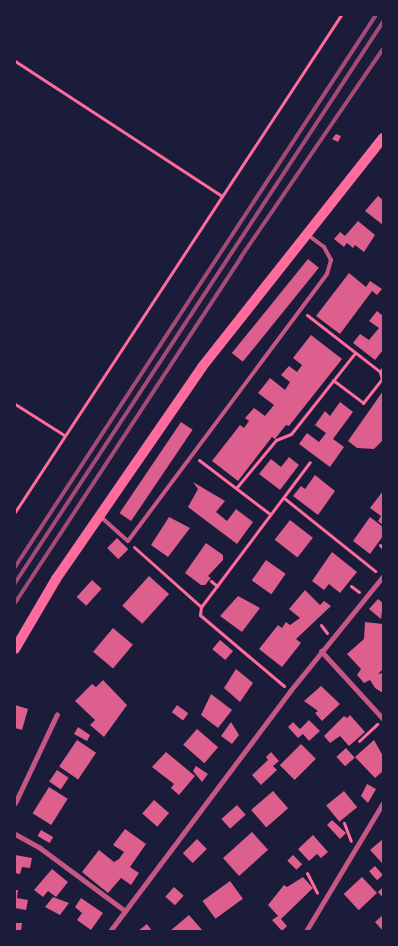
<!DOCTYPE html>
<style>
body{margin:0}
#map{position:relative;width:398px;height:946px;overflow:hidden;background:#1b1b3a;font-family:"Space Grotesk",sans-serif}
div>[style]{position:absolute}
.building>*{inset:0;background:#dd5f8e;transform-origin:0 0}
.path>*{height:3px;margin:-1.5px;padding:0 1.5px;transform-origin:1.5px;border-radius:1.5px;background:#ff6b9d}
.service>*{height:4px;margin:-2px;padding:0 2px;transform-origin:2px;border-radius:2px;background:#c65784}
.minor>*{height:5px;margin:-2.5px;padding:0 2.5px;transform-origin:2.5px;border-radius:2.5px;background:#c65784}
.secondary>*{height:10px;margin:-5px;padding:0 5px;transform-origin:5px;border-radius:5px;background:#ff6b9d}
.rail>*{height:4px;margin:-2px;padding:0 2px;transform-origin:2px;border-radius:2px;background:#a44b75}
span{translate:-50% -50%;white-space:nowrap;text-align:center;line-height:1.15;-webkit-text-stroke:4px #1b1b3a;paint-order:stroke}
.frame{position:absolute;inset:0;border:16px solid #1b1b3a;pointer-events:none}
</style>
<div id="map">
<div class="building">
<div style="clip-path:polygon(336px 134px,341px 136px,338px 142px,332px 139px)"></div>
<div style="clip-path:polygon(378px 196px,383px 200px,383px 225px,365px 211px)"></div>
<div style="clip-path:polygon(358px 221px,375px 235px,364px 252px,355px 245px,353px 248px,347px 243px,344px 247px,334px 239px,340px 232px,345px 236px)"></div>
<div style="left:308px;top:259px;width:14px;height:121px;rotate:39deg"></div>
<div style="clip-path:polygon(349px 273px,366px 287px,370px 281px,382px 289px,377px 295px,372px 291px,340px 334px,316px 316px)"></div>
<div style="clip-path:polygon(377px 311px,383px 316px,383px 350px,375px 360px,353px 343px,360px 334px,369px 340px,379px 328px,369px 321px)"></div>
<div style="clip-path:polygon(311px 335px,342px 359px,289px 426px,286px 425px,275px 439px,272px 437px,238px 481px,212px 461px,240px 425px,244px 428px,249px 421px,245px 418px,254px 408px,265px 416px,274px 405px,258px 393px,270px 378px,285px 390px,290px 382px,281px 375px,289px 366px,297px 372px,302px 365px,293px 358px)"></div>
<div style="clip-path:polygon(383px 391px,383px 440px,374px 449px,357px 448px,348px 441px)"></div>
<div style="clip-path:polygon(340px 402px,353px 412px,333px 439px,344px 447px,330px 467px,299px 444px,307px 433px,319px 442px,326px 433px,315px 425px,325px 411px,330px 416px)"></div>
<div style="left:181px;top:422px;width:14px;height:110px;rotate:34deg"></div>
<div style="clip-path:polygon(289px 457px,299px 465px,280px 490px,259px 474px,271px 459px,281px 467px)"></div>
<div style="clip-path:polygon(315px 475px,335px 491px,318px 515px,293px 496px,301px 486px,305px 489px)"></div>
<div style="clip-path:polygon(193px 482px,225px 501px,216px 512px,227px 521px,236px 509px,253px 522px,237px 544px,188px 507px,198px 489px)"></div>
<div style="clip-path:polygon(383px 491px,383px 525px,378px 521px,381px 516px,370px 508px)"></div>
<div style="clip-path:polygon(169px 517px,190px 528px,168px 557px,151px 545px)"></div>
<div style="clip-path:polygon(370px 517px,383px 527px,383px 536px,370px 554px,353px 541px)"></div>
<div style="left:290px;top:520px;width:29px;height:25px;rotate:38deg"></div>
<div style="left:117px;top:538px;width:16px;height:14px;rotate:45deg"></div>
<div style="clip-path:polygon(206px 543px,223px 555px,223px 560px,208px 576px,211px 578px,205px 585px,201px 585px,185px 573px)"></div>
<div style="clip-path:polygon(332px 552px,357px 572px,340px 593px,329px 584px,324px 590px,312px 581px)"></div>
<div style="left:266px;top:560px;width:24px;height:25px;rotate:35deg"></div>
<div style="left:149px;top:576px;width:27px;height:40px;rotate:42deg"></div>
<div style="left:92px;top:580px;width:13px;height:23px;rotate:42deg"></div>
<div style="clip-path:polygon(305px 590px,320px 605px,324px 601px,331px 606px,296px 639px,301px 643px,282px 667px,259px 649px,278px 625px,282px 628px,286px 622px,290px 625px,300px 618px,289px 609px)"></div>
<div style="clip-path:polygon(238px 596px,260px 608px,242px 632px,220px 616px)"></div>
<div style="clip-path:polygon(378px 599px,383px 603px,381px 619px,369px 609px)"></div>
<div style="clip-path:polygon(365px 622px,383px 624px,383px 669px,378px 674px,383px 673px,383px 693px,375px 688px,370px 680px,364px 683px,357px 675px,361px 669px,347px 654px,364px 639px)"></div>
<div style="left:113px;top:628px;width:26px;height:31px;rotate:40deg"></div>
<div style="left:220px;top:640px;width:17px;height:12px;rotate:40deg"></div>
<div style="clip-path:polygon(236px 669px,253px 683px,240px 702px,224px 688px)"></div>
<div style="clip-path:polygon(103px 680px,127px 705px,104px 737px,90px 725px,95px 720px,75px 701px,92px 684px,96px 687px)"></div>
<div style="clip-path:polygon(321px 686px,340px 704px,322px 721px,315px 713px,318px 711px,304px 701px)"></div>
<div style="clip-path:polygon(211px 694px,232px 710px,218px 728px,201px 715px)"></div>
<div style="clip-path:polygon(15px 705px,28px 709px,22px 730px,15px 728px)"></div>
<div style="left:177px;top:705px;width:14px;height:9px;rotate:36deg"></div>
<div style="clip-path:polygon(350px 715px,365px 732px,349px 746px,340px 736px,330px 743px,324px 736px,344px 716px,347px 718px)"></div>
<div style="clip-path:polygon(309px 720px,320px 731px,309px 741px,303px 734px,298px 738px,288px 727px,293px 722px,300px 729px)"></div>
<div style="clip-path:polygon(231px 722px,239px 735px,232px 744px,221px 736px)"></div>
<div style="clip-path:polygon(78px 727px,90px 735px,87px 741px,74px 734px)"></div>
<div style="left:197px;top:729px;width:28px;height:21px;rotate:41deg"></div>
<div style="left:77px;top:740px;width:23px;height:32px;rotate:34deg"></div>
<div style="clip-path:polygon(374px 740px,383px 756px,383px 771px,375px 778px,355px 757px)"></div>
<div style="left:301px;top:744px;width:21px;height:30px;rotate:45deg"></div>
<div style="left:346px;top:748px;width:13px;height:13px;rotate:48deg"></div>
<div style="clip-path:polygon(166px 752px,195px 776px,179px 795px,171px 788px,174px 784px,152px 767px)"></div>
<div style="clip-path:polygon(271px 752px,279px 761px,273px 766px,277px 770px,261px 785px,252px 775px,268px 760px,266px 757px)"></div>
<div style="clip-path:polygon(196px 766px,208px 774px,202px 782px,193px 771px)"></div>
<div style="left:57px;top:770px;width:14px;height:14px;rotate:34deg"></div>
<div style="clip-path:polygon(367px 784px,376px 789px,368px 803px,361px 796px)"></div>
<div style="left:49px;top:787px;width:22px;height:31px;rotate:32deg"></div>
<div style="left:273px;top:791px;width:23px;height:29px;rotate:49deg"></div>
<div style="left:344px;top:791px;width:21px;height:23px;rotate:51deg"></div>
<div style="left:154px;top:800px;width:20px;height:18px;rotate:41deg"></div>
<div style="left:237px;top:805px;width:13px;height:21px;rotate:48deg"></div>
<div style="clip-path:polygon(332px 820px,346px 833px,340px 839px,327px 825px)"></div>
<div style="clip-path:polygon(125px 829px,146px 844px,130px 867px,139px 873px,131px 885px,121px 878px,108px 893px,82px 872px,99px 850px,114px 862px,119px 859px,124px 852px,113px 845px)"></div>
<div style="left:41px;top:830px;width:14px;height:7px;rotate:30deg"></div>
<div style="left:252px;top:832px;width:24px;height:39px;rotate:48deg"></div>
<div style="clip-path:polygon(313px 835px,328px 852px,321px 858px,317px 854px,309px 861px,298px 849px)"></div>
<div style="left:197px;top:839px;width:14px;height:20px;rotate:45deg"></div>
<div style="clip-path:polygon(383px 839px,383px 864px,370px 850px)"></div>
<div style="clip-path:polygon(15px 855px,32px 858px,30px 868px,22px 867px,20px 874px,15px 873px)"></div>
<div style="left:293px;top:855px;width:13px;height:8px;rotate:45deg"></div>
<div style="left:375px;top:866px;width:12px;height:8px;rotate:48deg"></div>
<div style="clip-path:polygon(52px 869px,68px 882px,56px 897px,48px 891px,43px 897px,34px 890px)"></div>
<div style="clip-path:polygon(303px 877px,313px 888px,281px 919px,287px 926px,282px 931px,272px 920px,278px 916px,268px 905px,284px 885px,287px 887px)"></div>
<div style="left:362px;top:877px;width:22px;height:25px;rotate:47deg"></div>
<div style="left:230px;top:881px;width:22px;height:34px;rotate:54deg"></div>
<div style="left:174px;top:887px;width:13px;height:13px;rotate:42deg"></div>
<div style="clip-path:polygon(383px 887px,383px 898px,378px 892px)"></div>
<div style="clip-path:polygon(15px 890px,18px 890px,17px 898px,28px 900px,26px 910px,15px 908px)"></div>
<div style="clip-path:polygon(53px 897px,69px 903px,60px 915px,45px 907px)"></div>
<div style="clip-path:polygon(81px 898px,103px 913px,91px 930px,77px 920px,82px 913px,75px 907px)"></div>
<div style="clip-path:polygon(189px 915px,203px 931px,170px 931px)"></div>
<div style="clip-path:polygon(383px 915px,383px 931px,375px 922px)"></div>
<div style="clip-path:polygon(15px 923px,22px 923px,21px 931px,15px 931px)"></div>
<div style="clip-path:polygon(147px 924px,152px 931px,138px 931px)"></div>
</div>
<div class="path">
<div style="left:15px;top:61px;width:247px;rotate:33.1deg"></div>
<div style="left:307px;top:315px;width:96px;rotate:37.8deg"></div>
<div style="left:333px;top:380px;width:38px;rotate:37deg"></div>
<div style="left:363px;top:403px;width:31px;rotate:-52deg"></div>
<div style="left:382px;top:379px;width:7px;rotate:-106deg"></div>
<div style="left:380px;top:372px;width:5px;rotate:-53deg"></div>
<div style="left:15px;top:404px;width:58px;rotate:32.3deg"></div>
<div style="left:199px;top:460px;width:89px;rotate:37.3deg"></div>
<div style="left:237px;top:487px;width:61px;rotate:-50.3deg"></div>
<div style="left:276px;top:440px;width:16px;rotate:-22deg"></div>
<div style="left:291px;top:434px;width:103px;rotate:-51.7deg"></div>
<div style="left:284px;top:498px;width:117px;rotate:38.7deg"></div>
<div style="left:15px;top:512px;width:594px;rotate:-56.74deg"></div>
<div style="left:380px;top:545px;width:4px;rotate:45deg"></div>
<div style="left:134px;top:547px;width:90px;rotate:41.8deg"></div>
<div style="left:211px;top:581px;width:8px;rotate:40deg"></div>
<div style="left:351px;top:586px;width:10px;rotate:37deg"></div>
<div style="left:321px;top:625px;width:10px;rotate:53deg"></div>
<div style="left:284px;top:686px;width:110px;rotate:-139.8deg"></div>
<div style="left:200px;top:615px;width:8px;rotate:-83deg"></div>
<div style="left:201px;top:607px;width:181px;rotate:-53.1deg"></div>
<div style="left:359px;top:741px;width:25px;rotate:-43deg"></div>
<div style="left:344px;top:823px;width:19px;rotate:69deg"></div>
<div style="left:307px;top:873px;width:22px;rotate:63deg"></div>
</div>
<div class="service">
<div style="left:101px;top:517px;width:36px;rotate:42deg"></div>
<div style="left:128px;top:541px;width:333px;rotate:-53.3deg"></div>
<div style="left:327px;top:274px;width:15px;rotate:-74deg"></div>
<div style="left:331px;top:260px;width:15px;rotate:-118deg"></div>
<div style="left:324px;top:247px;width:21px;rotate:-143deg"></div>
</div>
<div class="minor">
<div style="left:321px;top:651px;width:92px;rotate:47.6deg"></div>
<div style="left:15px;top:803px;width:98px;rotate:-64.7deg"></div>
<div style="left:15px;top:834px;width:29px;rotate:29deg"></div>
<div style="left:40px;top:848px;width:106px;rotate:36.5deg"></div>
<div style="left:110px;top:931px;width:300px;rotate:-53.1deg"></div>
<div style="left:290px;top:691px;width:148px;rotate:-51deg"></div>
<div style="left:306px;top:931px;width:149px;rotate:-59deg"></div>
</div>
<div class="secondary">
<div style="left:15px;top:649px;width:81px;rotate:-59.6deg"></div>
<div style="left:56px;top:579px;width:257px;rotate:-55.4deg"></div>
<div style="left:202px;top:367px;width:292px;rotate:-51.7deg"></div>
</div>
<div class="rail">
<div style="left:15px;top:567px;width:660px;rotate:-56.82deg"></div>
<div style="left:15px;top:583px;width:671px;rotate:-56.74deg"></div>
<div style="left:15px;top:603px;width:413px;rotate:-56.8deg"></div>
<div style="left:241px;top:257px;width:252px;rotate:-55.7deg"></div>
</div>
<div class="frame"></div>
</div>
